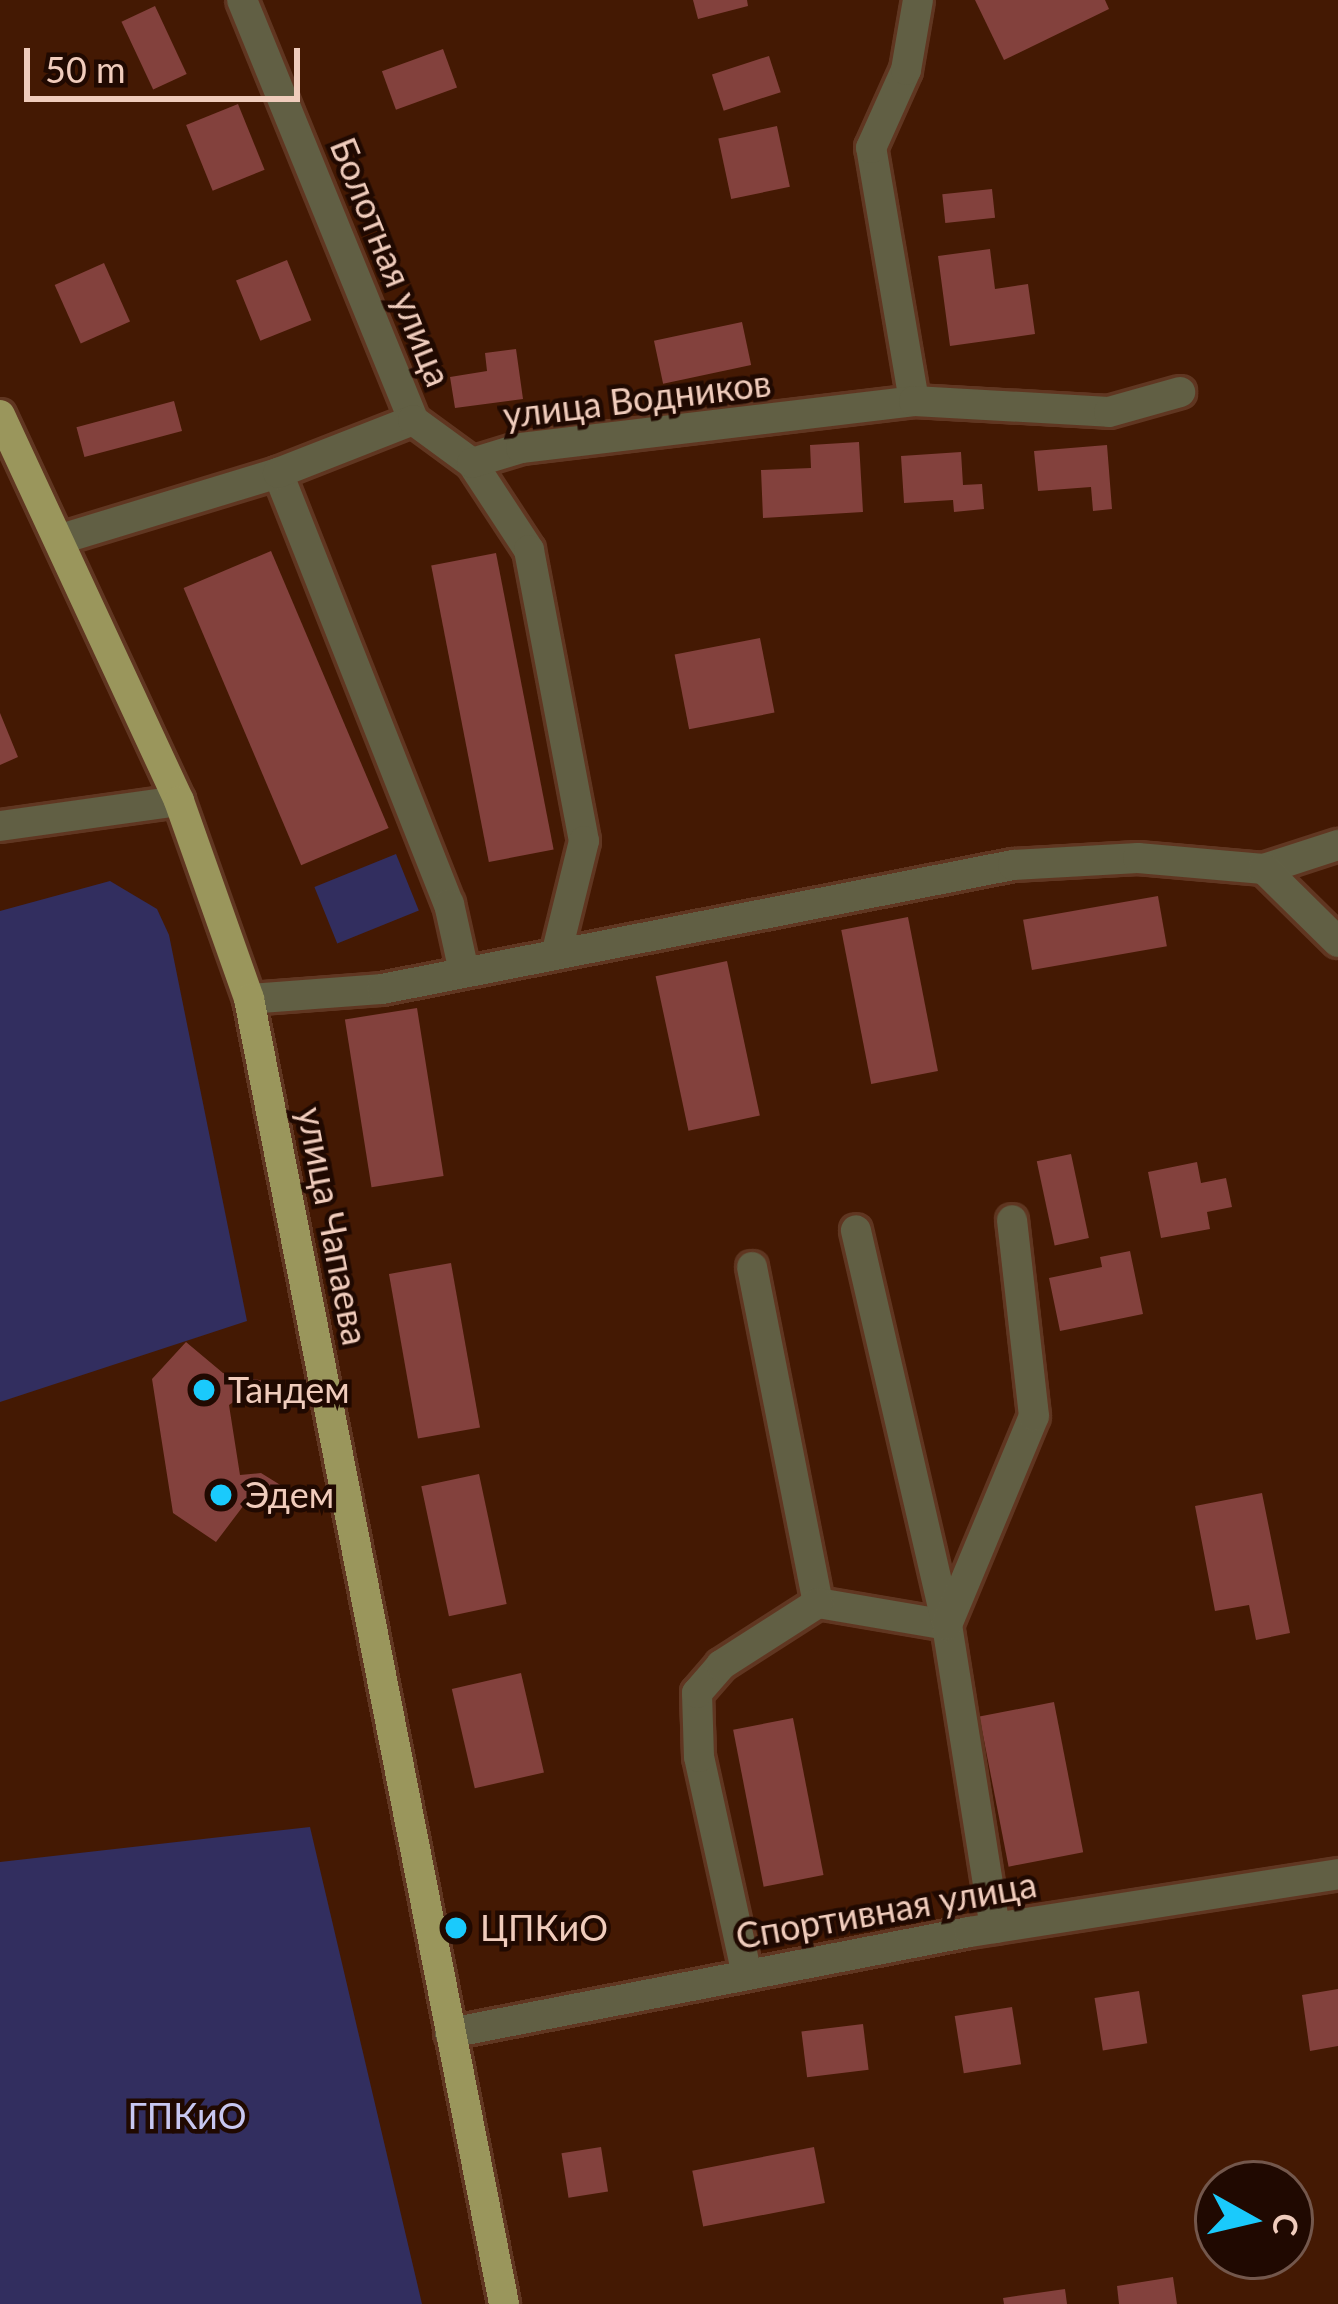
<!DOCTYPE html>
<meta charset="utf-8">
<style>
body{margin:0}
#map{position:relative;width:1338px;height:2304px;overflow:hidden;background:#441903;font-family:Lato,sans-serif}
div>[style]{position:absolute}
.green>*{inset:0;background:#322e5f;transform-origin:0 0}
.building>*{inset:0;background:#83413d;transform-origin:0 0}
.roads{filter:drop-shadow(3px 0 #603621) drop-shadow(-3px 0 #603621) drop-shadow(0 3px #603621) drop-shadow(0 -3px #603621)}
.minor>*{height:30px;margin:-15px;padding:0 15px;transform-origin:15px;border-radius:15px;background:#615f44}
.major>*{height:30px;margin:-15px;padding:0 15px;transform-origin:15px;border-radius:15px;background:#9a965c}
.dots>*{width:33px;height:33px;translate:-50% -50%;box-sizing:border-box;border:6px solid #200901;border-radius:50%}
span{translate:-50% -50%;white-space:nowrap;text-align:center;line-height:1.15;-webkit-text-stroke:9px #200901;paint-order:stroke}
.street-label{font-size:36px;color:#f0ccbc}
.poi-label{font-size:36px;color:#f0ccbc}
.left{translate:0 -50%;text-align:left}
.park-label{font-size:36px;color:#c7c7f1}
.north{position:absolute;left:1194px;top:2160px;width:120px;height:120px;box-sizing:border-box;background:#200901;border:3px solid #73574c;border-radius:50%;rotate:98deg;font-size:33px;font-weight:700;line-height:48px;text-align:center;color:#f0ccbc}
.north::after{content:'';display:block;margin:auto;width:42px;height:54px;background:#1acafc;clip-path:polygon(50% 0,100% 100%,50% 72%,0 100%)}
.scale{position:absolute;left:24px;top:48px;width:276px;height:54px;box-sizing:border-box;border:6px solid #f0ccbc;border-top:0;padding-left:15px;font-size:36px;line-height:42px;white-space:nowrap;color:#f0ccbc;-webkit-text-stroke:9px #200901;paint-order:stroke}
</style>
<div id="map">
<div class="green">
<div style="left:396px;top:854px;width:61px;height:88px;rotate:68deg"></div>
<div style="clip-path:polygon(110px 881px,157px 909px,169px 935px,247px 1321px,0 1402px,0 911px)"></div>
<div style="clip-path:polygon(310px 1827px,422px 2304px,0 2304px,0 1862px)"></div>
</div>
<div class="building">
<div style="clip-path:polygon(693px 0,747px 0,748px 6px,698px 19px)"></div>
<div style="clip-path:polygon(975px 0,1105px 0,1109px 9px,1004px 60px)"></div>
<div style="left:155px;top:6px;width:75px;height:37px;rotate:65deg"></div>
<div style="left:443px;top:49px;width:41px;height:65px;rotate:70deg"></div>
<div style="left:769px;top:56px;width:38px;height:60px;rotate:72deg"></div>
<div style="left:238px;top:104px;width:71px;height:56px;rotate:68deg"></div>
<div style="left:777px;top:126px;width:62px;height:60px;rotate:78deg"></div>
<div style="left:992px;top:189px;width:29px;height:50px;rotate:84deg"></div>
<div style="clip-path:polygon(990px 249px,995px 289px,1028px 284px,1035px 334px,950px 346px,938px 256px)"></div>
<div style="left:287px;top:260px;width:65px;height:55px;rotate:68deg"></div>
<div style="left:104px;top:263px;width:64px;height:54px;rotate:66deg"></div>
<div style="left:742px;top:322px;width:44px;height:90px;rotate:78deg"></div>
<div style="clip-path:polygon(516px 349px,523px 399px,455px 408px,450px 377px,487px 371px,485px 353px)"></div>
<div style="left:174px;top:401px;width:31px;height:101px;rotate:75deg"></div>
<div style="clip-path:polygon(859px 442px,863px 512px,763px 518px,761px 470px,811px 468px,810px 445px)"></div>
<div style="clip-path:polygon(1107px 445px,1112px 509px,1093px 511px,1091px 487px,1038px 491px,1034px 451px)"></div>
<div style="clip-path:polygon(961px 452px,963px 485px,982px 484px,984px 509px,954px 512px,953px 500px,904px 503px,901px 456px)"></div>
<div style="left:271px;top:551px;width:301px;height:95px;rotate:67deg"></div>
<div style="left:496px;top:553px;width:302px;height:66px;rotate:79deg"></div>
<div style="left:760px;top:638px;width:76px;height:87px;rotate:79deg"></div>
<div style="clip-path:polygon(0 713px,18px 757px,0 765px)"></div>
<div style="left:1158px;top:896px;width:51px;height:137px;rotate:80deg"></div>
<div style="left:908px;top:917px;width:157px;height:68px;rotate:79deg"></div>
<div style="left:727px;top:961px;width:158px;height:73px;rotate:78deg"></div>
<div style="left:417px;top:1008px;width:170px;height:73px;rotate:81deg"></div>
<div style="left:1071px;top:1154px;width:86px;height:35px;rotate:78deg"></div>
<div style="clip-path:polygon(1197px 1162px,1201px 1183px,1226px 1178px,1232px 1207px,1207px 1212px,1210px 1229px,1161px 1238px,1148px 1172px)"></div>
<div style="clip-path:polygon(1130px 1251px,1143px 1314px,1060px 1331px,1049px 1278px,1102px 1267px,1100px 1257px)"></div>
<div style="left:451px;top:1263px;width:167px;height:63px;rotate:80deg"></div>
<div style="clip-path:polygon(186px 1342px,223px 1373px,264px 1381px,229px 1405px,240px 1475px,261px 1473px,282px 1486px,261px 1504px,244px 1505px,216px 1542px,173px 1513px,152px 1379px)"></div>
<div style="left:479px;top:1474px;width:133px;height:59px;rotate:78deg"></div>
<div style="clip-path:polygon(1262px 1493px,1290px 1633px,1256px 1640px,1249px 1605px,1215px 1611px,1195px 1506px)"></div>
<div style="left:521px;top:1673px;width:102px;height:71px;rotate:77deg"></div>
<div style="left:1054px;top:1702px;width:153px;height:76px;rotate:79deg"></div>
<div style="left:793px;top:1718px;width:160px;height:61px;rotate:79deg"></div>
<div style="clip-path:polygon(1338px 1989px,1338px 2046px,1310px 2051px,1302px 1995px)"></div>
<div style="left:1139px;top:1991px;width:53px;height:45px;rotate:81deg"></div>
<div style="left:1012px;top:2007px;width:58px;height:58px;rotate:81deg"></div>
<div style="left:863px;top:2024px;width:46px;height:62px;rotate:83deg"></div>
<div style="left:601px;top:2147px;width:45px;height:40px;rotate:81deg"></div>
<div style="left:814px;top:2147px;width:57px;height:124px;rotate:79deg"></div>
<div style="clip-path:polygon(1173px 2277px,1177px 2304px,1119px 2304px,1117px 2286px)"></div>
<div style="clip-path:polygon(1065px 2289px,1067px 2304px,1004px 2304px,1003px 2298px)"></div>
</div>
<div class="roads">
<div class="minor">
<div style="left:242px;top:0;width:453px;rotate:67.8deg"></div>
<div style="left:914px;top:401px;width:257px;rotate:-99.6deg"></div>
<div style="left:871px;top:148px;width:85px;rotate:-65.8deg"></div>
<div style="left:906px;top:70px;width:71px;rotate:-80.3deg"></div>
<div style="left:472px;top:463px;width:104px;rotate:56.8deg"></div>
<div style="left:529px;top:550px;width:296px;rotate:79.3deg"></div>
<div style="left:584px;top:841px;width:113px;rotate:103.8deg"></div>
<div style="left:278px;top:473px;width:464px;rotate:68.4deg"></div>
<div style="left:449px;top:904px;width:65px;rotate:77.5deg"></div>
<div style="left:61px;top:539px;width:227px;rotate:-16.9deg"></div>
<div style="left:278px;top:473px;width:145px;rotate:-21.4deg"></div>
<div style="left:413px;top:420px;width:73px;rotate:36.1deg"></div>
<div style="left:472px;top:463px;width:51px;rotate:-17deg"></div>
<div style="left:521px;top:448px;width:396px;rotate:-6.8deg"></div>
<div style="left:914px;top:401px;width:195px;rotate:3.2deg"></div>
<div style="left:1109px;top:412px;width:74px;rotate:-15.7deg"></div>
<div style="left:0;top:826px;width:181px;rotate:-8deg"></div>
<div style="left:1264px;top:869px;width:78px;rotate:-18deg"></div>
<div style="left:249px;top:999px;width:133px;rotate:-4.3deg"></div>
<div style="left:382px;top:989px;width:643px;rotate:-11.12deg"></div>
<div style="left:1013px;top:865px;width:125px;rotate:-3.2deg"></div>
<div style="left:1138px;top:858px;width:126px;rotate:5deg"></div>
<div style="left:1264px;top:869px;width:104px;rotate:44.6deg"></div>
<div style="left:752px;top:1267px;width:342px;rotate:78.9deg"></div>
<div style="left:818px;top:1603px;width:131px;rotate:9.7deg"></div>
<div style="left:947px;top:1625px;width:405px;rotate:-103deg"></div>
<div style="left:995px;top:1928px;width:307px;rotate:-99deg"></div>
<div style="left:947px;top:1625px;width:226px;rotate:-67.4deg"></div>
<div style="left:1034px;top:1416px;width:197px;rotate:-96.4deg"></div>
<div style="left:747px;top:1975px;width:223px;rotate:-102.4deg"></div>
<div style="left:699px;top:1757px;width:64px;rotate:-91.8deg"></div>
<div style="left:697px;top:1693px;width:37px;rotate:-49deg"></div>
<div style="left:721px;top:1665px;width:115px;rotate:-32.6deg"></div>
<div style="left:450px;top:2033px;width:529px;rotate:-11.01deg"></div>
<div style="left:969px;top:1932px;width:374px;rotate:-8.9deg"></div>
</div>
<div class="major">
<div style="left:0;top:415px;width:425px;rotate:65.1deg"></div>
<div style="left:179px;top:801px;width:210px;rotate:70.5deg"></div>
<div style="left:249px;top:999px;width:1330px;rotate:78.94deg"></div>
</div>
</div>
<div class="dots">
<div style="left:204px;top:1390px;background:#1acafc"></div>
<div style="left:221px;top:1495px;background:#1acafc"></div>
<div style="left:456px;top:1928px;background:#1acafc"></div>
</div>
<div class="street-label">
<span style="left:391px;top:262px;rotate:68deg">Болотная улица</span>
<span style="left:637px;top:399px;rotate:-7deg">улица Водников</span>
<span style="left:333px;top:1226px;rotate:79deg">улица Чапаева</span>
<span style="left:886px;top:1910px;rotate:-10deg">Спортивная улица</span>
</div>
<div class="poi-label">
<span class="left" style="left:228px;top:1390px">Тандем</span>
<span class="left" style="left:245px;top:1495px">Эдем</span>
<span class="left" style="left:480px;top:1928px">ЦПКиО</span>
</div>
<div class="park-label">
<span style="left:187px;top:2116px">ГПКиО</span>
</div>
<div class="north">С</div>
<div class="scale">50 m</div>
</div>
